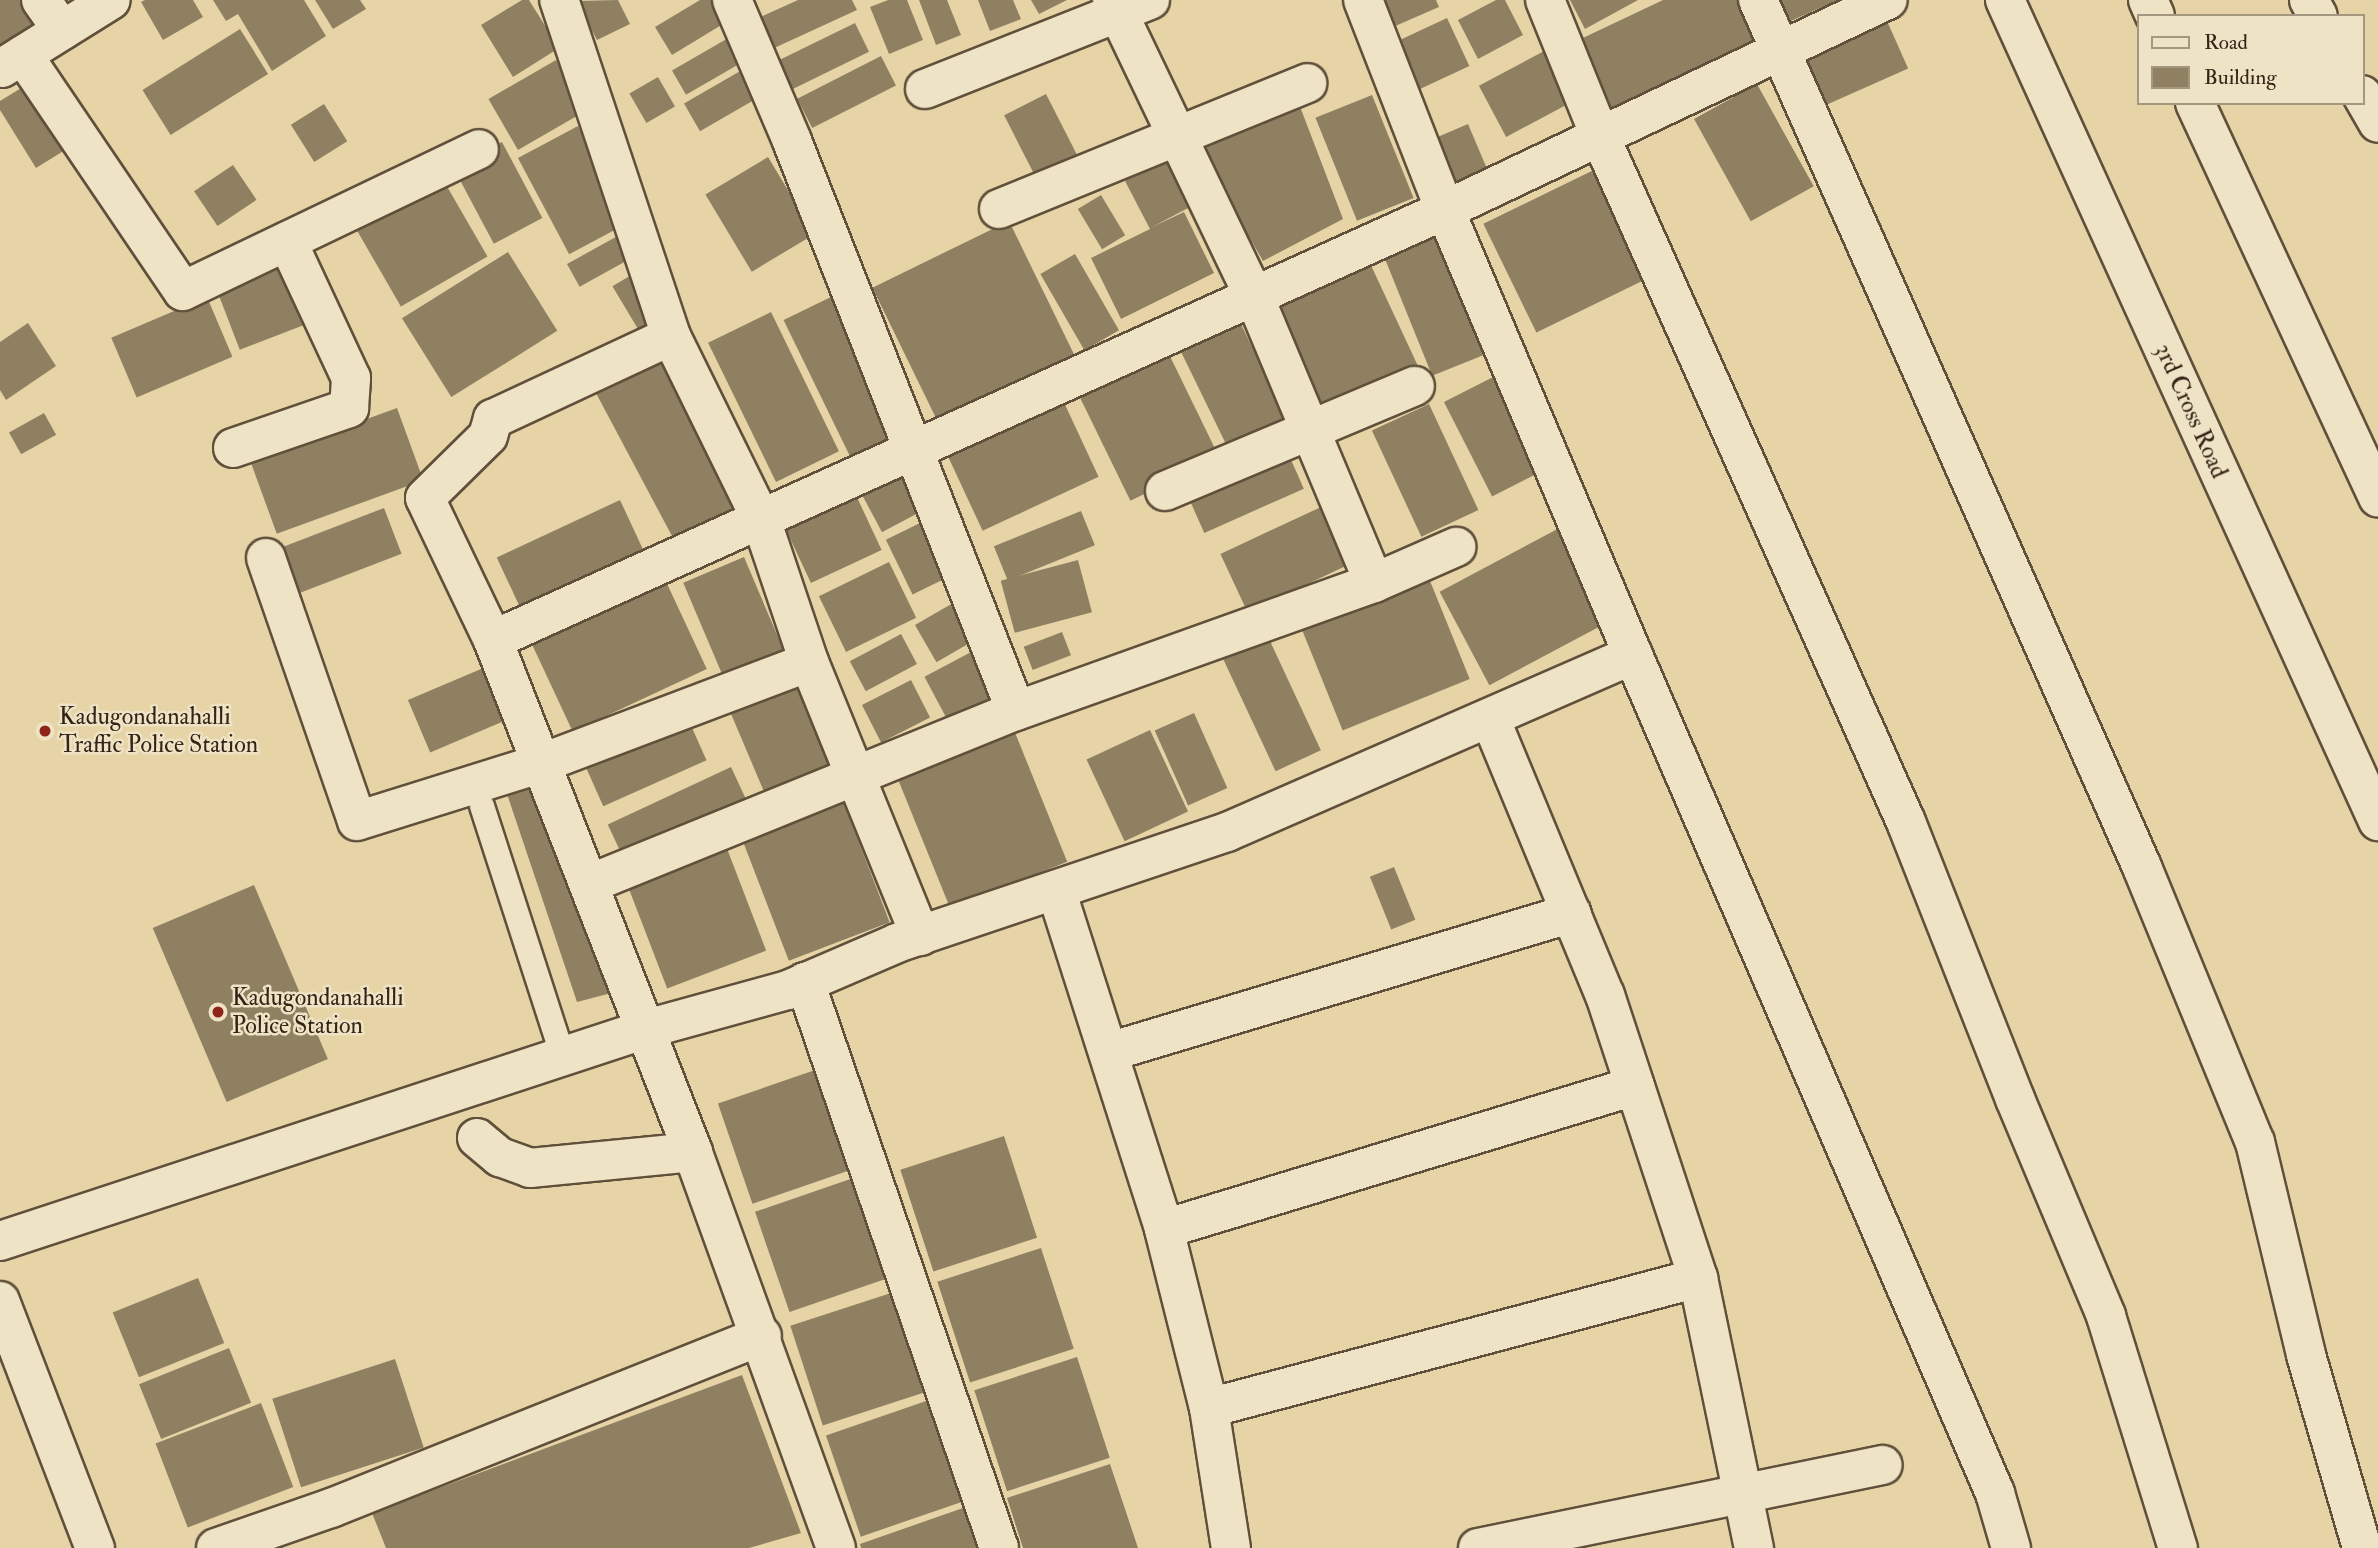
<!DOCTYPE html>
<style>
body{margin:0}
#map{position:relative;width:2378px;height:1548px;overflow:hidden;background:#e6d4a7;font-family:"IM FELL Double Pica",serif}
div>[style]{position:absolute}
.building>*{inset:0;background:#908062;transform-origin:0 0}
.roads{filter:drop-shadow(2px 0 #60503b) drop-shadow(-2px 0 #60503b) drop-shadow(0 2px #60503b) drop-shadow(0 -2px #60503b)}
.service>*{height:24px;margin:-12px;padding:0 12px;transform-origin:12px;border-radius:12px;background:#efe3c6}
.minor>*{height:38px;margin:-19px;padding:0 19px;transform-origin:19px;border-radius:19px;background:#efe3c6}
.secondary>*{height:38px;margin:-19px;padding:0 19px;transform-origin:19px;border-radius:19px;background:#efe3c6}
.dots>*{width:19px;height:19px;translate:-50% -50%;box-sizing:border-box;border:4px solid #efe3c6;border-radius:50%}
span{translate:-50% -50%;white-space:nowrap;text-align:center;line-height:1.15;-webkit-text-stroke:5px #efe3c6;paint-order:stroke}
.street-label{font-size:24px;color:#332417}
.poi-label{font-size:24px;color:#332417}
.left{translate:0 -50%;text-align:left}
.legend{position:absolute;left:2137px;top:14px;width:228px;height:91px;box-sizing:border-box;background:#efe3c6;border:2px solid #a49780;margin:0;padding:9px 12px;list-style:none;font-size:21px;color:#332417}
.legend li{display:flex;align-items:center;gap:14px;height:35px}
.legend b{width:35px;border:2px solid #a49780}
</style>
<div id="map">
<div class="building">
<div style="clip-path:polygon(0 0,27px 0,43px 25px,0 49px)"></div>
<div style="clip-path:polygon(145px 0,193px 0,203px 17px,163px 40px,141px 2px)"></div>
<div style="clip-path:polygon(213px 0,304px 0,326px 36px,272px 71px,238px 14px,226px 21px)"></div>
<div style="clip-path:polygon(315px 0,360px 0,366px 9px,333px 29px)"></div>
<div style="clip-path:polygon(522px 0,529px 0,559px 48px,513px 77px,481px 25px)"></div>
<div style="clip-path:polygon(618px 0,630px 24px,597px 40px,577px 1px)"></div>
<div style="clip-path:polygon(700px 0,715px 0,728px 21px,672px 55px,655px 27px)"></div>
<div style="clip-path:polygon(798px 0,852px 0,857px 10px,772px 49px,758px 18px)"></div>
<div style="clip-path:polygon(888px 0,907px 0,923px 40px,889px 54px,870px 7px)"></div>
<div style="clip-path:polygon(919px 0,947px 0,961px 35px,936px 45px)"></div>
<div style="clip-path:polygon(978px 0,1013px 0,1021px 19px,990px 31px)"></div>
<div style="clip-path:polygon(1031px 0,1067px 0,1039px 14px)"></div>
<div style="clip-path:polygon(1373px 0,1436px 0,1439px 7px,1386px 30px)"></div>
<div style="clip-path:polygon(1496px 0,1505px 0,1523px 35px,1478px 59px,1458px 20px)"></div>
<div style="clip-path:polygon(1570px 0,1638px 0,1585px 29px)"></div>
<div style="clip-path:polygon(1663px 0,1743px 0,1767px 49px,1606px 126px,1568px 45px)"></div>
<div style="clip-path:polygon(1774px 0,1838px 0,1784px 24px)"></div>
<div style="left:1447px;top:18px;width:53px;height:61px;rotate:65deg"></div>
<div style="left:1887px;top:21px;width:52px;height:101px;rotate:66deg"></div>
<div style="left:855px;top:23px;width:32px;height:91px;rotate:64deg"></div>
<div style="left:240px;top:29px;width:53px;height:115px;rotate:58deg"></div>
<div style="left:730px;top:37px;width:28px;height:67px;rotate:60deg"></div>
<div style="left:1546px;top:50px;width:58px;height:76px;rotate:62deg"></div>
<div style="left:881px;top:56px;width:33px;height:94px;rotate:63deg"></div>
<div style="left:556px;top:60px;width:59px;height:78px;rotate:60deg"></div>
<div style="left:742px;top:70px;width:32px;height:67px;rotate:60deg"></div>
<div style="left:658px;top:77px;width:34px;height:33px;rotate:60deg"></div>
<div style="clip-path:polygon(31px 82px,70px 147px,36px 168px,0 110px,0 101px)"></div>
<div style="left:1757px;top:84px;width:117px;height:72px;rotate:61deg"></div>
<div style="left:1046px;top:94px;width:71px;height:47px;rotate:63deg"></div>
<div style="left:1372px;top:95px;width:111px;height:61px;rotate:68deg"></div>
<div style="left:324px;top:104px;width:44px;height:39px;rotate:58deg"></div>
<div style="clip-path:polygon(1299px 104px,1343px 219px,1263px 261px,1198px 149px)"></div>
<div style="left:1468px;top:124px;width:50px;height:40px;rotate:67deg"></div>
<div style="left:578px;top:126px;width:109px;height:68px;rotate:62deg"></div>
<div style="left:502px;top:142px;width:86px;height:55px;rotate:62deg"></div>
<div style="left:768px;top:157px;width:90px;height:73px;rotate:59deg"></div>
<div style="clip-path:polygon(1167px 159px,1192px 206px,1152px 227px,1184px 212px,1214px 273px,1121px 319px,1091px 258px,1150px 229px,1125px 181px)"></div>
<div style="left:233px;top:165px;width:42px;height:47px;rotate:56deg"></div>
<div style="left:1602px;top:166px;width:121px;height:132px;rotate:64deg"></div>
<div style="left:441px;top:176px;width:93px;height:100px;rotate:60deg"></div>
<div style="left:1101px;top:195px;width:47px;height:27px;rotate:59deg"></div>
<div style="left:1009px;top:221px;width:148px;height:152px;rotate:64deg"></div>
<div style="left:1433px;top:231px;width:134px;height:55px;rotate:68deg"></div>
<div style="left:623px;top:233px;width:26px;height:64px;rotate:61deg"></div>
<div style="left:508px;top:252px;width:93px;height:125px;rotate:58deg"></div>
<div style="left:1075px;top:254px;width:88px;height:40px;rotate:60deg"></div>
<div style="left:1369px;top:261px;width:123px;height:118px;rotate:65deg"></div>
<div style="left:290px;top:263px;width:63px;height:78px;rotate:69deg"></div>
<div style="left:633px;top:274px;width:52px;height:24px;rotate:59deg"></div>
<div style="left:833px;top:296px;width:152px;height:55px;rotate:64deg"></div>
<div style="left:207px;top:297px;width:65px;height:104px;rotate:67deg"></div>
<div style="left:771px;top:312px;width:155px;height:70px;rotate:64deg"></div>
<div style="left:1238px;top:318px;width:119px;height:66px;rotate:64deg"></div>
<div style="clip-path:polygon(28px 323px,56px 366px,6px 400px,0 390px,0 342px)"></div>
<div style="left:1165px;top:346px;width:124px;height:99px;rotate:64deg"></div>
<div style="left:662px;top:349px;width:176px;height:79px;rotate:62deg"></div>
<div style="left:1501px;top:373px;width:106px;height:64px;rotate:63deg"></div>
<div style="left:1061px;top:396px;width:89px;height:128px;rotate:65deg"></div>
<div style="left:1429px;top:404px;width:117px;height:63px;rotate:65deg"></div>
<div style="left:397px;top:408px;width:77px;height:156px;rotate:70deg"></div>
<div style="left:44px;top:413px;width:25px;height:40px;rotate:61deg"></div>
<div style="left:1288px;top:453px;width:39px;height:109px;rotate:66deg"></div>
<div style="left:905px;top:469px;width:45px;height:50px;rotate:62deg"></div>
<div style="left:855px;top:493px;width:63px;height:78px;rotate:65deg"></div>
<div style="left:620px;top:500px;width:61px;height:136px;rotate:65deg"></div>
<div style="left:1321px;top:507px;width:64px;height:111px;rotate:65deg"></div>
<div style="left:384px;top:508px;width:49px;height:112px;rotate:69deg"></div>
<div style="left:1081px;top:511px;width:37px;height:94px;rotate:68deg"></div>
<div style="left:920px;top:523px;width:61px;height:38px;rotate:64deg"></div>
<div style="left:1565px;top:525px;width:106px;height:142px;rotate:62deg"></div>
<div style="left:744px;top:557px;width:106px;height:66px;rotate:67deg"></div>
<div style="left:1078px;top:560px;width:54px;height:80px;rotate:75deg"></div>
<div style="left:889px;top:562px;width:62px;height:78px;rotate:64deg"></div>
<div style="left:1424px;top:566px;width:122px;height:137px;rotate:68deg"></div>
<div style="left:662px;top:573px;width:106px;height:148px;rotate:65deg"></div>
<div style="left:960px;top:599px;width:43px;height:52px;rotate:60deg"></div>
<div style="left:1263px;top:626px;width:137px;height:50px;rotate:65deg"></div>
<div style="left:1062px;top:632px;width:25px;height:41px;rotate:69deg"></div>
<div style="left:901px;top:634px;width:34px;height:58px;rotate:62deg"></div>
<div style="left:973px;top:651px;width:53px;height:55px;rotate:62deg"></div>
<div style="left:488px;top:666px;width:57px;height:87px;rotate:67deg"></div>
<div style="left:804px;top:676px;width:103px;height:82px;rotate:67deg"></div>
<div style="left:911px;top:680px;width:42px;height:55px;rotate:63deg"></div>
<div style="left:1194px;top:713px;width:82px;height:43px;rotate:66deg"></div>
<div style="left:689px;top:721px;width:43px;height:113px;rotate:66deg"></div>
<div style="left:1014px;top:730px;width:142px;height:126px;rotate:68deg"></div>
<div style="left:1150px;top:730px;width:90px;height:70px;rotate:65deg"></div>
<div style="left:731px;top:767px;width:43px;height:136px;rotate:65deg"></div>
<div style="clip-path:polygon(537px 773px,619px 991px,577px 1002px,505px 788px)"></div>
<div style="left:842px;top:798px;width:133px;height:108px;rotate:69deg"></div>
<div style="left:726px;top:846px;width:112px;height:106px;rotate:69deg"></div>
<div style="left:1394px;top:867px;width:57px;height:26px;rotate:68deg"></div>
<div style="left:254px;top:885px;width:189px;height:110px;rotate:67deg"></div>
<div style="left:821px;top:1068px;width:106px;height:109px;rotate:71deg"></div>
<div style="left:1004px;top:1136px;width:107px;height:109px;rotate:72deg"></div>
<div style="left:859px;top:1176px;width:106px;height:110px;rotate:71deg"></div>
<div style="left:1041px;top:1248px;width:106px;height:109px;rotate:72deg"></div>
<div style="left:198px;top:1278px;width:70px;height:92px;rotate:68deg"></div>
<div style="left:894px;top:1292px;width:105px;height:109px;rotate:72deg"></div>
<div style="left:229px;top:1348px;width:59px;height:97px;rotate:68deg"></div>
<div style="left:1077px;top:1357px;width:106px;height:108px;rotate:72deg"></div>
<div style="left:395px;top:1359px;width:93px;height:129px;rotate:72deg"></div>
<div style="clip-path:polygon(742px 1375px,801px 1533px,749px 1548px,386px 1548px,372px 1513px)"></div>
<div style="left:929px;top:1400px;width:107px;height:109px;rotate:71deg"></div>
<div style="left:261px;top:1403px;width:90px;height:113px;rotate:69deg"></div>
<div style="clip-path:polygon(1110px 1464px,1138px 1548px,1023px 1548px,1007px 1498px)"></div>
<div style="clip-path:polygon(963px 1508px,977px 1548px,861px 1548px,860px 1544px)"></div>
</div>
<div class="roads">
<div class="service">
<div style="left:482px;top:806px;width:264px;rotate:72.1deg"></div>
</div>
<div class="minor">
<div style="left:41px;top:0;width:37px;rotate:55deg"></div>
<div style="left:732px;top:0;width:153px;rotate:66.9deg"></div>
<div style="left:792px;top:141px;width:612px;rotate:68.55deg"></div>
<div style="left:1112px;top:0;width:328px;rotate:64.4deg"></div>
<div style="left:1254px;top:296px;width:311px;rotate:67.3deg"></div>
<div style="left:1363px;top:0;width:225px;rotate:68.7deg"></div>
<div style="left:1445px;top:210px;width:483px;rotate:67.1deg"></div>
<div style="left:1633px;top:655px;width:913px;rotate:66.64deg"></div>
<div style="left:1995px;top:1493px;width:57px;rotate:73.8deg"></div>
<div style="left:1545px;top:0;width:147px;rotate:68deg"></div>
<div style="left:1600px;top:136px;width:751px;rotate:65.96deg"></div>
<div style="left:1906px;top:822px;width:298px;rotate:68.5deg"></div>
<div style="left:2015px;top:1099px;width:235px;rotate:67.2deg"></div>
<div style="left:2106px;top:1316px;width:243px;rotate:72.8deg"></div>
<div style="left:1758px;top:0;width:948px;rotate:66.11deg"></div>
<div style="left:2142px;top:867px;width:297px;rotate:67.7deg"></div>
<div style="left:2255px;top:1142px;width:219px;rotate:76.5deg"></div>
<div style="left:2306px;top:1355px;width:201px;rotate:73.8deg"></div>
<div style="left:2005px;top:0;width:902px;rotate:65.57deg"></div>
<div style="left:2148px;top:0;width:17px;rotate:66deg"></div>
<div style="left:2309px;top:0;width:18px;rotate:61deg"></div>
<div style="left:23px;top:55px;width:285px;rotate:55.9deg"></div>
<div style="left:183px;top:291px;width:328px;rotate:-25.6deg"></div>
<div style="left:2px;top:68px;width:128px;rotate:-32deg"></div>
<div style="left:925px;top:89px;width:242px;rotate:-21.6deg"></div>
<div style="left:2362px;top:95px;width:32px;rotate:60deg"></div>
<div style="left:2195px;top:103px;width:435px;rotate:65.1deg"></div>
<div style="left:999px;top:209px;width:333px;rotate:-22.2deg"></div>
<div style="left:233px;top:448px;width:123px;rotate:-19deg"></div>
<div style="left:349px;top:408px;width:30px;rotate:-86deg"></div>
<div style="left:351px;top:378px;width:151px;rotate:-115deg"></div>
<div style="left:1165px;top:491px;width:271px;rotate:-22.8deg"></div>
<div style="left:266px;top:558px;width:278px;rotate:70.9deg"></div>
<div style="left:357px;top:821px;width:194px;rotate:-17.4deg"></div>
<div style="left:542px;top:763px;width:285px;rotate:-20.7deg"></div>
<div style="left:809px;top:662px;width:151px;rotate:-108.6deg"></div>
<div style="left:761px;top:519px;width:204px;rotate:-116.2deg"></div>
<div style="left:671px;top:336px;width:354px;rotate:-108.4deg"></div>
<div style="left:493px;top:640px;width:157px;rotate:-115.6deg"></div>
<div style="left:425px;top:498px;width:88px;rotate:-44.5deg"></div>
<div style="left:488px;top:436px;width:18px;rotate:-74deg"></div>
<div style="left:493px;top:419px;width:196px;rotate:-25deg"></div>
<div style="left:809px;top:662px;width:296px;rotate:67.9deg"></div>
<div style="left:1490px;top:718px;width:300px;rotate:67.5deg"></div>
<div style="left:1605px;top:995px;width:298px;rotate:71.8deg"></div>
<div style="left:1698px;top:1278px;width:276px;rotate:78.3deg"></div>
<div style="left:589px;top:884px;width:461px;rotate:-22.1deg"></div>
<div style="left:1016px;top:711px;width:380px;rotate:-19.7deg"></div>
<div style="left:1374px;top:583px;width:90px;rotate:-23.7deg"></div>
<div style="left:1057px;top:893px;width:353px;rotate:72.3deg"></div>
<div style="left:1164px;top:1229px;width:185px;rotate:75.9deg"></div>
<div style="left:1209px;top:1408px;width:142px;rotate:81.1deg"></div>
<div style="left:805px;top:982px;width:598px;rotate:71.08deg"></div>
<div style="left:1109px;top:1052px;width:483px;rotate:-16.7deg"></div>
<div style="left:477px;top:1138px;width:30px;rotate:40deg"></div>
<div style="left:500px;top:1157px;width:32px;rotate:20deg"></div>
<div style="left:530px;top:1168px;width:164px;rotate:-5.6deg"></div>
<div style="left:1164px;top:1229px;width:492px;rotate:-16.9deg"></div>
<div style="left:0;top:1241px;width:680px;rotate:-18.17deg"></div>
<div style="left:646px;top:1029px;width:147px;rotate:-15.4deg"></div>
<div style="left:788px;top:990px;width:119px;rotate:-23.3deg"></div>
<div style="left:897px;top:943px;width:348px;rotate:-18.6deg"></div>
<div style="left:1227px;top:832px;width:443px;rotate:-23.6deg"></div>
<div style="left:1209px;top:1408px;width:506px;rotate:-14.89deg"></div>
<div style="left:216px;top:1548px;width:122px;rotate:-19.2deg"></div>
<div style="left:331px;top:1508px;width:464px;rotate:-21.8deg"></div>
<div style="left:836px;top:1548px;width:421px;rotate:-109.9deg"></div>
<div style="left:693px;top:1152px;width:550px;rotate:-111.34deg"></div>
<div style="left:493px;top:640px;width:1045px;rotate:-24.31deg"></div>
<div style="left:1445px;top:210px;width:490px;rotate:-25.4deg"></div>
<div style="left:1478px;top:1548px;width:413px;rotate:-11.6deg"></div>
</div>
<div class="secondary">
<div style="left:0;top:1301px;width:265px;rotate:69deg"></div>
</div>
</div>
<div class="dots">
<div style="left:45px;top:731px;background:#8f2418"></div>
<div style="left:218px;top:1012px;background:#8f2418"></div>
</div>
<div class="street-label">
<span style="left:2191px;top:411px;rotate:66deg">3rd Cross Road</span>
</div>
<div class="poi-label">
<span class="left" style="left:59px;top:731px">Kadugondanahalli<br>Traffic Police Station</span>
<span class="left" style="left:232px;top:1012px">Kadugondanahalli<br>Police Station</span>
</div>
<ul class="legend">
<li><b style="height:9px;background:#efe3c6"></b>Road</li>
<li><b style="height:19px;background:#908062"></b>Building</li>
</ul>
</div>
